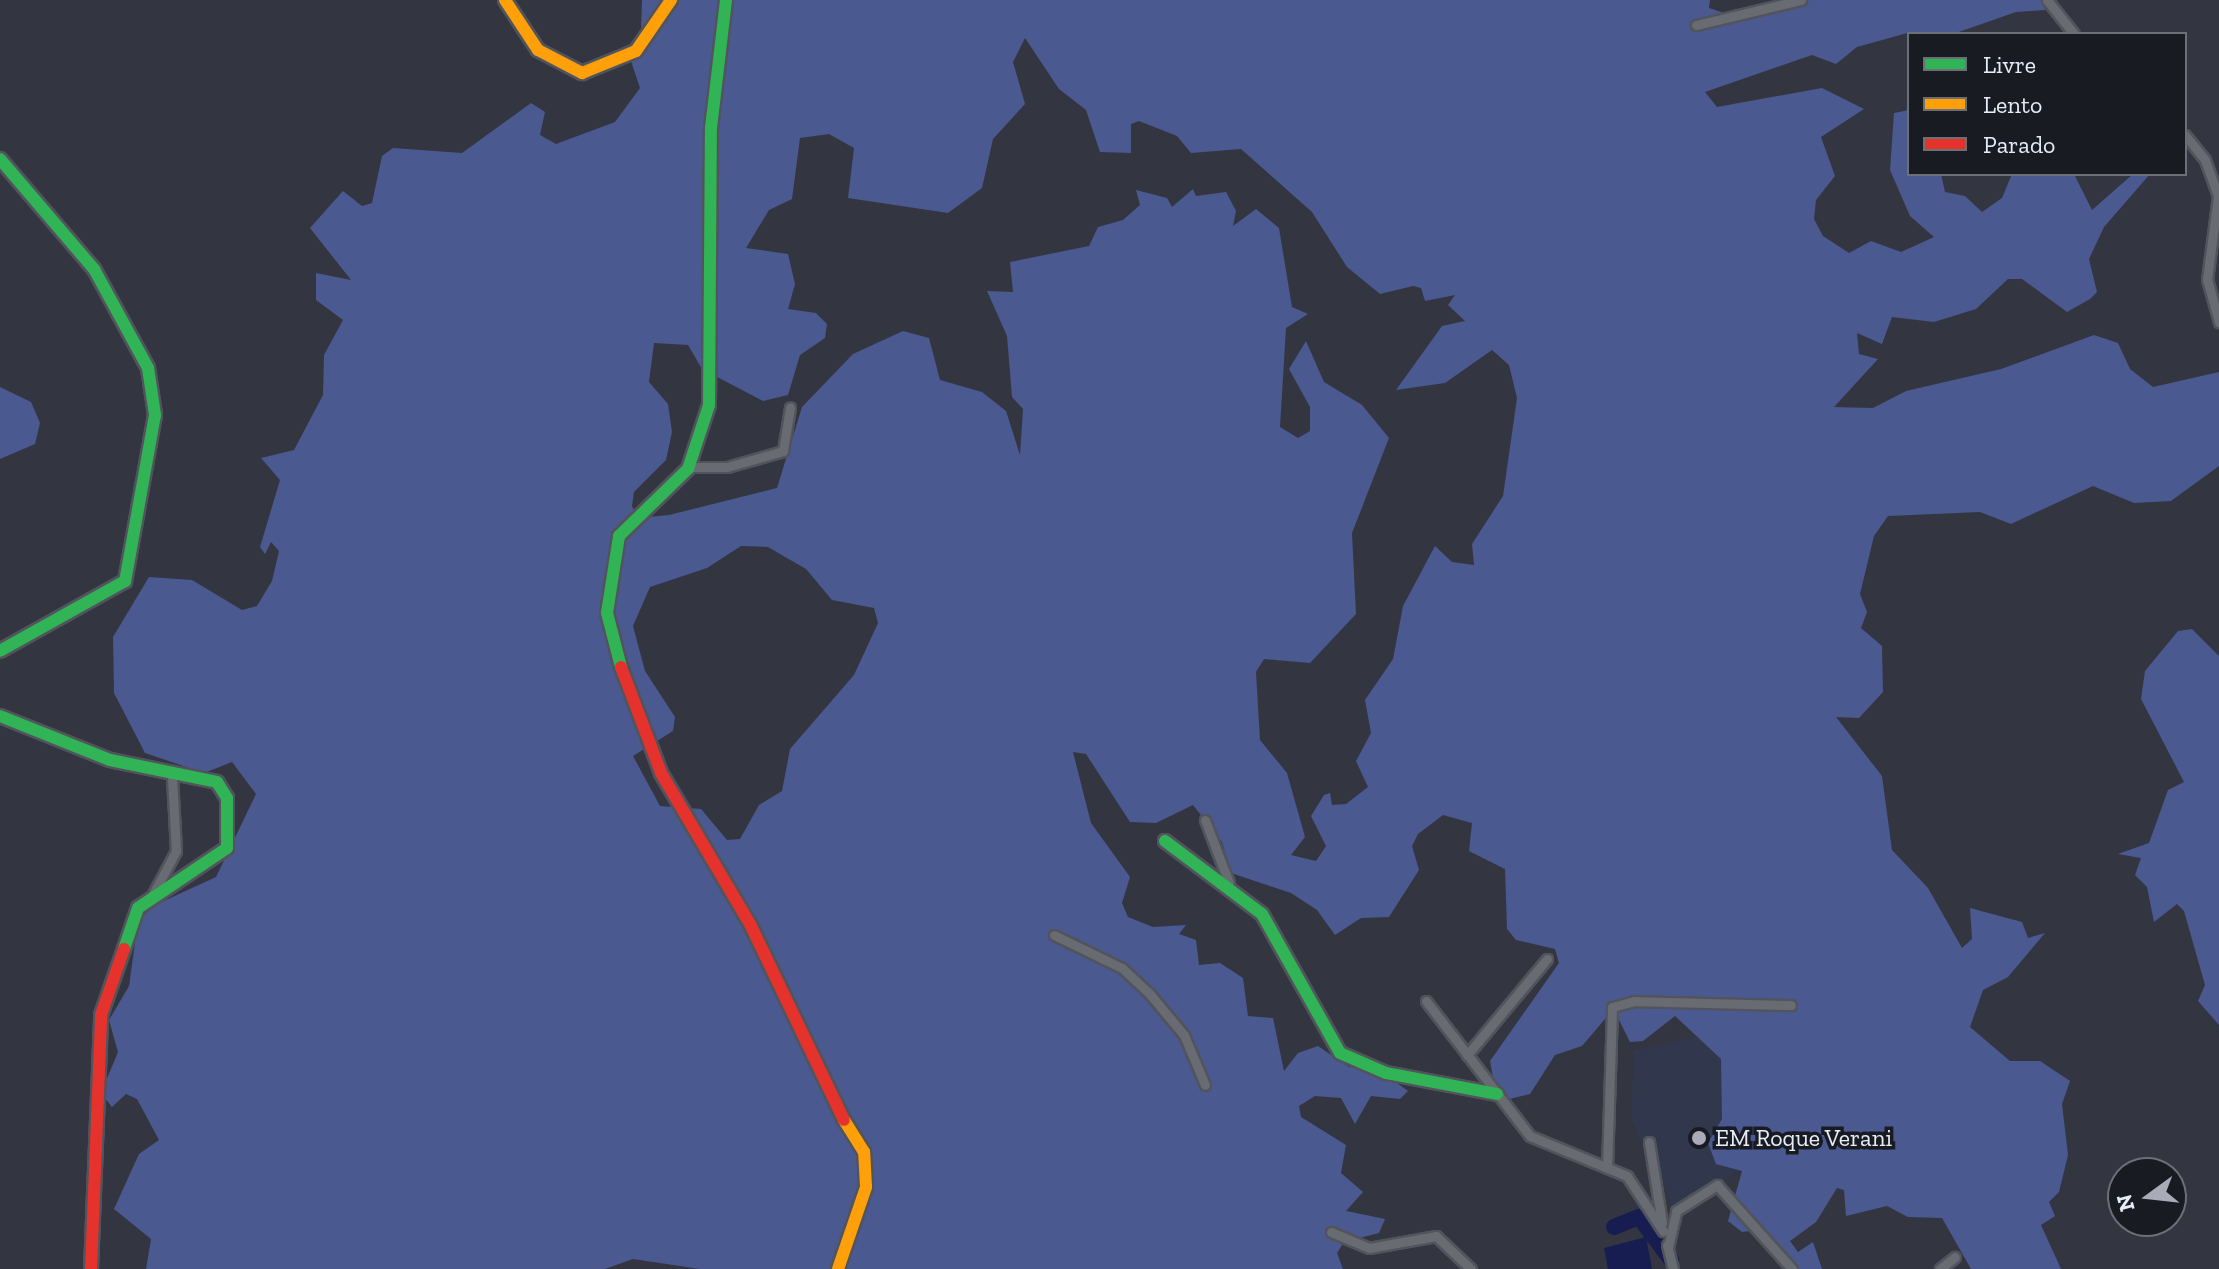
<!DOCTYPE html>
<style>
body{margin:0}
#map{position:relative;width:2219px;height:1269px;overflow:hidden;background:#333640;font-family:"Zilla Slab",serif}
div>[style]{position:absolute}
.built>*{inset:0;background:#31384d}
.forest>*{inset:0;background:#4a5990}
.water>*{inset:0;background:#171d51}
.river>*{height:16px;margin:-8px;padding:0 8px;transform-origin:8px;border-radius:8px;background:#171d51}
.roads{filter:drop-shadow(2px 0 #51545d) drop-shadow(-2px 0 #51545d) drop-shadow(0 2px #51545d) drop-shadow(0 -2px #51545d)}
.street>*{height:9px;margin:-4.5px;padding:0 4.5px;transform-origin:4.5px;border-radius:4.5px;background:#696b72}
.fast>*{height:12px;margin:-6px;padding:0 6px;transform-origin:6px;border-radius:6px;background:#30b455}
.slow>*{height:12px;margin:-6px;padding:0 6px;transform-origin:6px;border-radius:6px;background:#ff9f0a}
.jam>*{height:12px;margin:-6px;padding:0 6px;transform-origin:6px;border-radius:6px;background:#e5322d}
.dots>*{width:22px;height:22px;translate:-50% -50%;box-sizing:border-box;border:4px solid #191b23;border-radius:50%}
span{translate:-50% -50%;white-space:nowrap;text-align:center;line-height:1.15;-webkit-text-stroke:7px #191b23;paint-order:stroke}
.poi-label{font-size:24px;color:#e8ecf8}
.left{translate:0 -50%;text-align:left}
.legend{position:absolute;left:1907px;top:32px;width:280px;height:144px;box-sizing:border-box;background:#191b23;border:2px solid #6c6f78;margin:0;padding:10px 14px;list-style:none;font-size:24px;color:#e8ecf8}
.legend li{display:flex;align-items:center;gap:16px;height:40px}
.legend b{width:40px;border:2px solid #6c6f78}
.north{position:absolute;left:2107px;top:1157px;width:80px;height:80px;box-sizing:border-box;background:#191b23;border:2px solid #6c6f78;border-radius:50%;rotate:255deg;font-size:22px;font-weight:700;line-height:32px;text-align:center;color:#e8ecf8}
.north::after{content:'';display:block;margin:auto;width:28px;height:36px;background:#a9acb8;clip-path:polygon(50% 0,100% 100%,50% 72%,0 100%)}
</style>
<div id="map">
<div class="built">
<div style="clip-path:polygon(1721px 1031px,1763px 1155px,1676px 1211px,1632px 1121px,1633px 1051px)"></div>
</div>
<div class="forest">
<div style="clip-path:polygon(evenodd,642px 0,1710px 0,1709px 8px,1727px 14px,1795px 0,2057px 0,2045px 10px,2016px 12px,1953px 34px,1911px 32px,1857px 47px,1836px 64px,1812px 55px,1705px 92px,1717px 107px,1822px 88px,1864px 109px,1821px 137px,1835px 176px,1816px 200px,1814px 219px,1823px 236px,1849px 253px,1871px 241px,1901px 252px,1934px 237px,1910px 216px,1890px 170px,1894px 113px,1909px 110px,1909px 174px,1941px 174px,1945px 192px,1965px 196px,1982px 212px,2002px 198px,2012px 174px,2074px 174px,2092px 210px,2133px 174px,2150px 174px,2104px 227px,2089px 259px,2097px 292px,2090px 299px,2067px 312px,2022px 279px,2008px 279px,1976px 309px,1934px 322px,1892px 317px,1882px 344px,1857px 333px,1859px 354px,1878px 359px,1834px 407px,1873px 408px,1906px 391px,2001px 369px,2094px 335px,2118px 343px,2130px 369px,2153px 387px,2219px 372px,2219px 466px,2171px 501px,2134px 503px,2093px 486px,2011px 524px,1980px 512px,1888px 516px,1874px 536px,1860px 594px,1867px 612px,1861px 628px,1882px 646px,1883px 692px,1859px 718px,1836px 717px,1882px 776px,1892px 850px,1928px 888px,1962px 948px,1972px 939px,1970px 908px,2022px 922px,2028px 938px,2045px 933px,2008px 977px,1983px 990px,1970px 1027px,2010px 1061px,2040px 1061px,2070px 1081px,2062px 1104px,2068px 1155px,2059px 1192px,2049px 1202px,2055px 1216px,2041px 1225px,2061px 1269px,1971px 1269px,1942px 1218px,1908px 1217px,1887px 1206px,1846px 1216px,1844px 1190px,1837px 1188px,1816px 1222px,1790px 1241px,1798px 1252px,1813px 1242px,1822px 1269px,1785px 1269px,1777px 1245px,1763px 1240px,1764px 1229px,1742px 1232px,1728px 1221px,1742px 1171px,1716px 1164px,1708px 1143px,1722px 1119px,1721px 1059px,1675px 1016px,1643px 1041px,1630px 1042px,1618px 1018px,1605px 1019px,1582px 1046px,1555px 1055px,1530px 1094px,1505px 1100px,1495px 1089px,1490px 1061px,1559px 963px,1555px 949px,1516px 940px,1507px 929px,1505px 869px,1469px 851px,1472px 823px,1443px 815px,1418px 834px,1412px 846px,1419px 870px,1389px 917px,1361px 918px,1335px 935px,1317px 910px,1291px 893px,1231px 873px,1222px 842px,1193px 805px,1156px 823px,1130px 822px,1086px 754px,1073px 752px,1091px 823px,1130px 877px,1122px 903px,1128px 917px,1153px 927px,1186px 925px,1179px 934px,1196px 940px,1199px 965px,1220px 963px,1243px 978px,1248px 1016px,1273px 1018px,1284px 1071px,1298px 1053px,1318px 1046px,1349px 1067px,1374px 1067px,1408px 1091px,1400px 1099px,1371px 1096px,1355px 1124px,1341px 1098px,1315px 1096px,1299px 1106px,1301px 1117px,1346px 1145px,1341px 1173px,1363px 1192px,1346px 1211px,1385px 1219px,1379px 1233px,1344px 1242px,1337px 1253px,1343px 1269px,700px 1269px,633px 1259px,605px 1269px,146px 1269px,151px 1239px,114px 1209px,139px 1154px,159px 1140px,137px 1099px,126px 1094px,112px 1107px,101px 1093px,118px 1052px,109px 1020px,129px 986px,138px 921px,155px 905px,216px 877px,256px 794px,232px 762px,204px 773px,145px 753px,114px 693px,113px 637px,149px 577px,192px 580px,242px 610px,257px 606px,272px 581px,279px 551px,271px 542px,265px 554px,260px 547px,280px 480px,261px 458px,294px 450px,323px 395px,324px 355px,343px 320px,316px 300px,316px 273px,351px 280px,310px 228px,343px 191px,362px 206px,372px 203px,382px 156px,393px 148px,462px 153px,531px 103px,545px 112px,540px 135px,556px 144px,615px 122px,640px 88px,628px 52px,641px 30px,642px 0,1025px 38px,1059px 89px,1086px 110px,1100px 152px,1131px 153px,1131px 124px,1139px 121px,1177px 136px,1191px 153px,1241px 149px,1312px 212px,1347px 267px,1380px 294px,1413px 286px,1421px 288px,1425px 301px,1455px 295px,1448px 305px,1465px 321px,1442px 326px,1396px 390px,1445px 383px,1492px 350px,1509px 365px,1517px 398px,1503px 496px,1472px 544px,1474px 565px,1452px 562px,1435px 546px,1403px 606px,1393px 659px,1365px 700px,1371px 733px,1356px 761px,1368px 787px,1346px 804px,1332px 805px,1330px 793px,1324px 795px,1311px 816px,1326px 846px,1316px 861px,1291px 855px,1305px 837px,1287px 773px,1260px 740px,1256px 672px,1264px 659px,1310px 663px,1356px 614px,1352px 533px,1389px 438px,1362px 405px,1324px 382px,1306px 341px,1289px 369px,1310px 407px,1310px 431px,1298px 438px,1280px 427px,1286px 328px,1308px 314px,1292px 307px,1279px 228px,1256px 209px,1233px 226px,1236px 211px,1226px 192px,1196px 196px,1193px 189px,1172px 207px,1167px 198px,1136px 190px,1140px 205px,1123px 220px,1098px 227px,1089px 246px,1010px 262px,1013px 292px,987px 291px,1007px 336px,1012px 397px,1023px 409px,1020px 455px,1006px 411px,982px 392px,940px 380px,929px 338px,903px 331px,853px 354px,802px 407px,777px 488px,669px 515px,638px 518px,632px 506px,634px 492px,666px 460px,672px 432px,668px 404px,649px 382px,654px 343px,688px 345px,702px 369px,763px 401px,788px 395px,800px 355px,825px 338px,827px 324px,816px 313px,788px 309px,795px 284px,788px 254px,746px 248px,769px 210px,792px 199px,800px 138px,829px 134px,854px 148px,848px 198px,948px 213px,982px 188px,993px 139px,1025px 104px,1013px 62px,1025px 38px,642px 0,741px 546px,768px 547px,806px 569px,832px 600px,874px 608px,878px 623px,854px 675px,790px 749px,782px 791px,759px 805px,740px 839px,727px 840px,701px 809px,660px 806px,633px 756px,673px 731px,675px 717px,645px 671px,633px 626px,650px 587px,707px 568px,741px 546px)"></div>
<div style="clip-path:polygon(0 387px,31px 402px,40px 423px,35px 444px,0 459px)"></div>
<div style="clip-path:polygon(2192px 629px,2219px 656px,2219px 1025px,2198px 1001px,2205px 985px,2184px 911px,2177px 904px,2154px 922px,2147px 887px,2135px 875px,2141px 858px,2118px 854px,2149px 843px,2168px 790px,2184px 782px,2141px 699px,2145px 671px,2178px 631px)"></div>
</div>
<div class="water">
<div style="clip-path:polygon(1646px 1237px,1652px 1269px,1608px 1269px,1604px 1248px)"></div>
</div>
<div class="river">
<div style="left:1614px;top:1227px;width:27px;rotate:-22deg"></div>
<div style="left:1639px;top:1217px;width:54px;rotate:53.3deg"></div>
</div>
<div class="roads">
<div class="street">
<div style="left:2047px;top:0;width:43px;rotate:51.5deg"></div>
<div style="left:1696px;top:25px;width:108px;rotate:-13.4deg"></div>
<div style="left:2185px;top:135px;width:32px;rotate:51deg"></div>
<div style="left:2205px;top:160px;width:38px;rotate:70deg"></div>
<div style="left:2218px;top:196px;width:84px;rotate:97.5deg"></div>
<div style="left:2207px;top:279px;width:45px;rotate:74.4deg"></div>
<div style="left:690px;top:467px;width:37px"></div>
<div style="left:727px;top:467px;width:58px;rotate:-15.9deg"></div>
<div style="left:783px;top:451px;width:44px;rotate:-80.8deg"></div>
<div style="left:1205px;top:820px;width:67px;rotate:69.1deg"></div>
<div style="left:153px;top:894px;width:49px;rotate:-61.9deg"></div>
<div style="left:176px;top:851px;width:74px;rotate:-93.1deg"></div>
<div style="left:1054px;top:935px;width:76px;rotate:25.9deg"></div>
<div style="left:1122px;top:968px;width:37px;rotate:43deg"></div>
<div style="left:1149px;top:993px;width:55px;rotate:50.2deg"></div>
<div style="left:1184px;top:1035px;width:54px;rotate:67.2deg"></div>
<div style="left:1426px;top:1001px;width:170px;rotate:52.4deg"></div>
<div style="left:1530px;top:1136px;width:105px;rotate:22.4deg"></div>
<div style="left:1627px;top:1176px;width:66px;rotate:56.8deg"></div>
<div style="left:1467px;top:1055px;width:125px;rotate:-50.2deg"></div>
<div style="left:1649px;top:1142px;width:82px;rotate:80.9deg"></div>
<div style="left:1607px;top:1168px;width:161px;rotate:-88.2deg"></div>
<div style="left:1612px;top:1007px;width:23px;rotate:-15deg"></div>
<div style="left:1634px;top:1001px;width:157px;rotate:1.5deg"></div>
<div style="left:1331px;top:1232px;width:41px;rotate:22.8deg"></div>
<div style="left:1369px;top:1248px;width:68px;rotate:-10.2deg"></div>
<div style="left:1436px;top:1236px;width:48px;rotate:43.3deg"></div>
<div style="left:1667px;top:1245px;width:25px;rotate:76deg"></div>
<div style="left:1668px;top:1247px;width:37px;rotate:-77deg"></div>
<div style="left:1676px;top:1211px;width:49px;rotate:-32.4deg"></div>
<div style="left:1717px;top:1185px;width:113px;rotate:48.2deg"></div>
<div style="left:1940px;top:1269px;width:19px;rotate:-39deg"></div>
</div>
<div class="fast">
<div style="left:0;top:159px;width:145px;rotate:49.5deg"></div>
<div style="left:94px;top:269px;width:113px;rotate:61.4deg"></div>
<div style="left:148px;top:368px;width:48px;rotate:81.5deg"></div>
<div style="left:155px;top:415px;width:169px;rotate:100.2deg"></div>
<div style="left:125px;top:581px;width:143px;rotate:150.8deg"></div>
<div style="left:621px;top:667px;width:56px;rotate:-104.5deg"></div>
<div style="left:607px;top:613px;width:78px;rotate:-81.1deg"></div>
<div style="left:619px;top:536px;width:96px;rotate:-44.2deg"></div>
<div style="left:688px;top:469px;width:67px;rotate:-71.8deg"></div>
<div style="left:709px;top:405px;width:277px;rotate:-89.6deg"></div>
<div style="left:711px;top:128px;width:129px;rotate:-83.3deg"></div>
<div style="left:0;top:716px;width:118px;rotate:21.8deg"></div>
<div style="left:110px;top:760px;width:109px;rotate:11.6deg"></div>
<div style="left:217px;top:782px;width:19px;rotate:58deg"></div>
<div style="left:227px;top:798px;width:50px;rotate:90deg"></div>
<div style="left:227px;top:848px;width:107px;rotate:146deg"></div>
<div style="left:138px;top:908px;width:43px;rotate:108.9deg"></div>
<div style="left:1165px;top:841px;width:121px;rotate:37deg"></div>
<div style="left:1262px;top:914px;width:159px;rotate:60.7deg"></div>
<div style="left:1340px;top:1053px;width:50px;rotate:23.5deg"></div>
<div style="left:1386px;top:1073px;width:113px;rotate:10.7deg"></div>
</div>
<div class="slow">
<div style="left:505px;top:0;width:60px;rotate:56.6deg"></div>
<div style="left:538px;top:50px;width:50px;rotate:27.6deg"></div>
<div style="left:582px;top:73px;width:58px;rotate:-22.2deg"></div>
<div style="left:636px;top:51px;width:62px;rotate:-55.5deg"></div>
<div style="left:838px;top:1269px;width:87px;rotate:-71.1deg"></div>
<div style="left:866px;top:1187px;width:35px;rotate:-93deg"></div>
<div style="left:864px;top:1152px;width:38px;rotate:-122deg"></div>
</div>
<div class="jam">
<div style="left:621px;top:667px;width:113px;rotate:69.3deg"></div>
<div style="left:661px;top:773px;width:178px;rotate:59.5deg"></div>
<div style="left:751px;top:926px;width:215px;rotate:64.4deg"></div>
<div style="left:91px;top:1269px;width:254px;rotate:-87.7deg"></div>
<div style="left:101px;top:1015px;width:70px;rotate:-70.8deg"></div>
</div>
</div>
<div class="dots">
<div style="left:1699px;top:1138px;background:#a9acb8"></div>
</div>
<div class="poi-label">
<span class="left" style="left:1715px;top:1138px">EM Roque Verani</span>
</div>
<ul class="legend">
<li><b style="height:10px;background:#30b455"></b>Livre</li>
<li><b style="height:10px;background:#ff9f0a"></b>Lento</li>
<li><b style="height:10px;background:#e5322d"></b>Parado</li>
</ul>
<div class="north">N</div>
</div>
